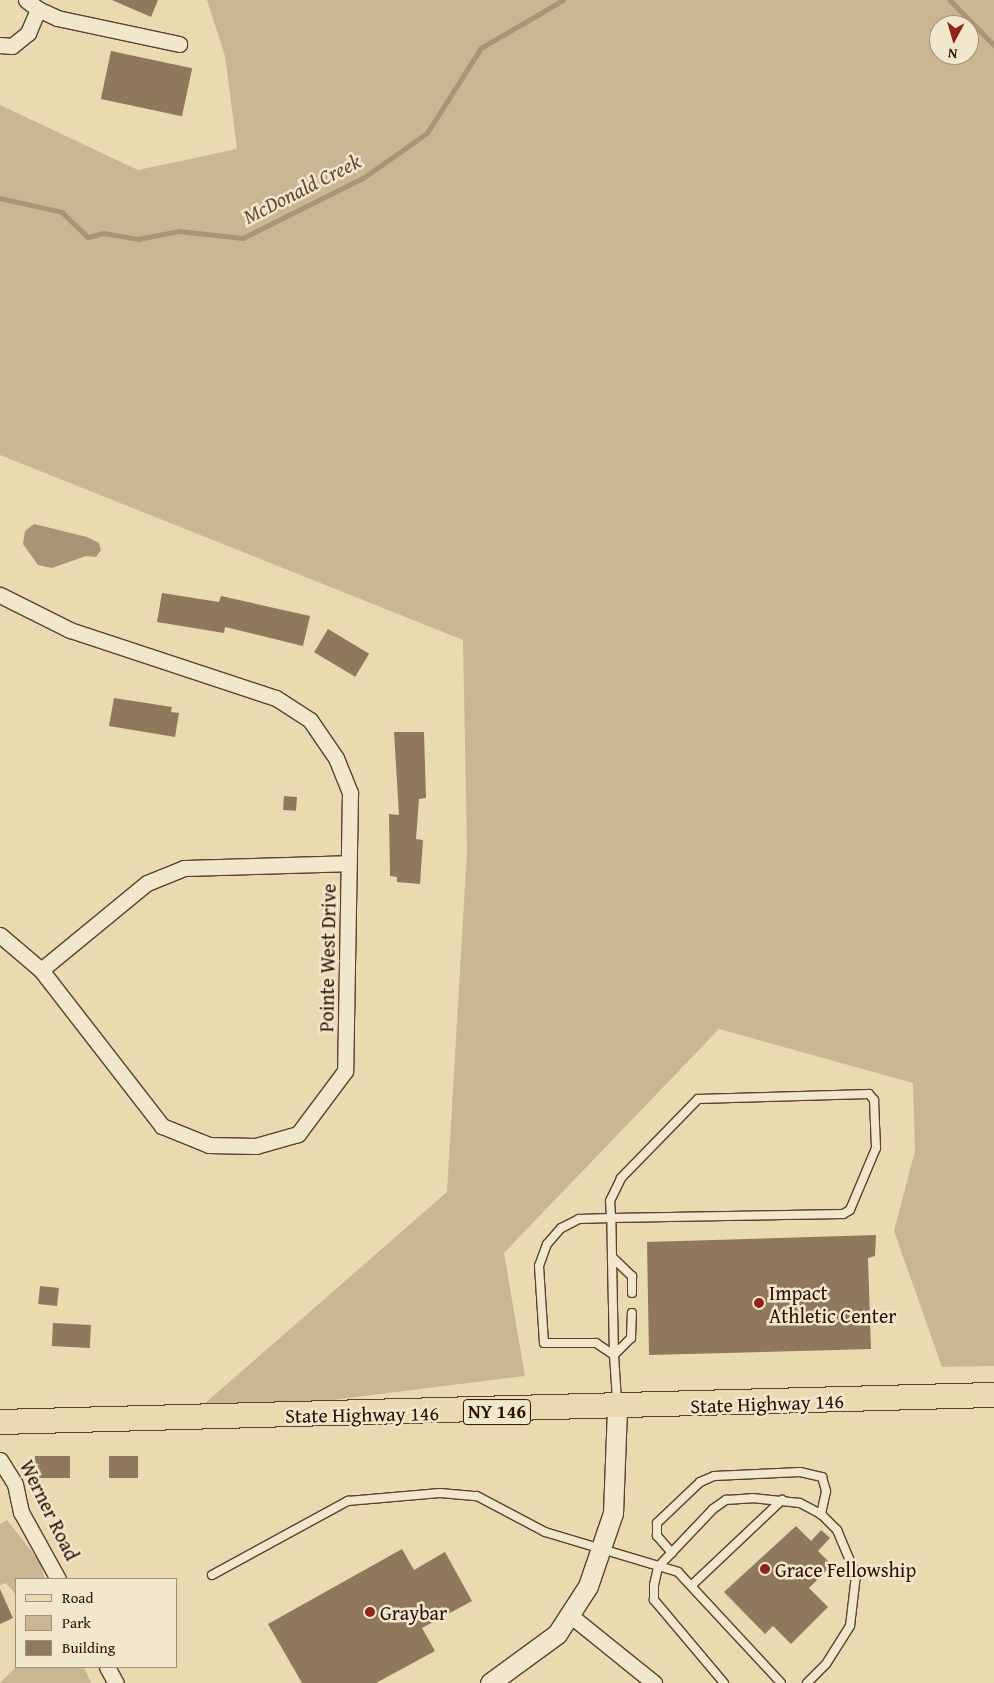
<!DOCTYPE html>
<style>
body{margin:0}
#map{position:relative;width:994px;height:1683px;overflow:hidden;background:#e9dab0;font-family:"Gentium Book Plus",serif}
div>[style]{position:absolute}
.green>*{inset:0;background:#c9b792}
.water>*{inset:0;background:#a99475}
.stream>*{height:4.5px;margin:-2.25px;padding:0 2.25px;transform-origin:2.25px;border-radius:2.25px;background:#a99475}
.building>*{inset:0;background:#8f785c;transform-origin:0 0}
.roads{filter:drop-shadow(1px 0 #5d402e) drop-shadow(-1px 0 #5d402e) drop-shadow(0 1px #5d402e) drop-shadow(0 -1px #5d402e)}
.service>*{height:8px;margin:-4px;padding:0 4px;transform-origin:4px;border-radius:4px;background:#f1e7cc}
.minor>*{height:15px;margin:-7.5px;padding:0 7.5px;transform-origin:7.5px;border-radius:7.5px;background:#f1e7cc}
.tertiary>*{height:19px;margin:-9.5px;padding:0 9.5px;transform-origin:9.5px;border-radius:9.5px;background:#f1e7cc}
.primary>*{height:24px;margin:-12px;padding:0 12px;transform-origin:12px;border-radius:12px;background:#e9dab0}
.dots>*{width:14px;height:14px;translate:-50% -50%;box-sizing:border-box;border:2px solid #f1e7cc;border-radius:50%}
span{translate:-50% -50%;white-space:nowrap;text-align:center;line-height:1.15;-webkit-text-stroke:5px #f1e7cc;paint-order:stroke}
.shield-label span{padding:1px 4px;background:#f1e7cc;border:1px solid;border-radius:4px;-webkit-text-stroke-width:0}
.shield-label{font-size:19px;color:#2e0d02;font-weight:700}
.street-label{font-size:20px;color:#2e0d02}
.poi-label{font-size:20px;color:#2e0d02}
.left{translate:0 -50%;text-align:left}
.water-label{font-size:21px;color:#654a36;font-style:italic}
.legend{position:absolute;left:15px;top:1578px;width:162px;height:90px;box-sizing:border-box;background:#f1e7cc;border:1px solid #a3907b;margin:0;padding:6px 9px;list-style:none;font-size:15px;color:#2e0d02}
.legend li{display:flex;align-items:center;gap:10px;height:25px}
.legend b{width:25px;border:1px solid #a3907b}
.north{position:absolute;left:929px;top:15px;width:50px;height:50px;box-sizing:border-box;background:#f1e7cc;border:1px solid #a3907b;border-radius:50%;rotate:186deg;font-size:14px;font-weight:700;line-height:20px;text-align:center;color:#2e0d02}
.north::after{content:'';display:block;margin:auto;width:18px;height:22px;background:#8f2418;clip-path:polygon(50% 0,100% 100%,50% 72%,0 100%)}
</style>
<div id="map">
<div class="green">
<div style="clip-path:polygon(evenodd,207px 0,994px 0,994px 1366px,942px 1367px,894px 1231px,915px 1151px,913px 1083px,719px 1029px,504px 1253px,525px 1376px,188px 1418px,447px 1192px,467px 851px,463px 640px,0 455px,0 105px,138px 170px,237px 149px,225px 56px,207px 0,939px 25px,969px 25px,969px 55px,939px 55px,939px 25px)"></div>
<div style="clip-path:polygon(7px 1520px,40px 1562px,45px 1579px,16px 1579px,16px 1595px,6px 1583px,0 1585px,0 1524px)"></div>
<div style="clip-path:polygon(16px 1667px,84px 1667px,91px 1683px,0 1683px)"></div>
</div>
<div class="water">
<div style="clip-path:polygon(34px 524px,87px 537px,99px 543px,101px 550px,96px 557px,86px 556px,52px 568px,38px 565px,23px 544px,25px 531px)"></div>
</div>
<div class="stream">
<div style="left:950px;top:0;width:63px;rotate:45.6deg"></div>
<div style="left:0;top:198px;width:64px;rotate:12.7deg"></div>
<div style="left:62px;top:212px;width:36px;rotate:44deg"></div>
<div style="left:88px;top:237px;width:16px;rotate:-14deg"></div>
<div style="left:104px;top:233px;width:35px;rotate:10deg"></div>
<div style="left:138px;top:239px;width:42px;rotate:-11deg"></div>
<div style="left:179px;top:231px;width:64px;rotate:6.2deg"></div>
<div style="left:243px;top:238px;width:134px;rotate:-26.6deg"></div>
<div style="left:363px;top:178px;width:78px;rotate:-35.1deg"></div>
<div style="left:427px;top:133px;width:101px;rotate:-57.6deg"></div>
<div style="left:481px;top:48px;width:95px;rotate:-30.3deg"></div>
</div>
<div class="building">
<div style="clip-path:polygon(112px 0,158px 0,151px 17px)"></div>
<div style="left:111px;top:51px;width:83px;height:49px;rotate:12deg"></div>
<div style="clip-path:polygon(162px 593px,219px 602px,221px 596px,310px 616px,303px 646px,225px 627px,224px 633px,157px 622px)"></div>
<div style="left:328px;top:629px;width:48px;height:27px;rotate:31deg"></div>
<div style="clip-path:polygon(114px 698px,172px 707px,171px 712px,179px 713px,175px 737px,109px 726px)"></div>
<div style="clip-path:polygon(394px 732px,424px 732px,426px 798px,419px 799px,416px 839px,423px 840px,420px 884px,397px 882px,397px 877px,390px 876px,389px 814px,399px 815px)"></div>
<div style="left:284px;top:796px;width:13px;height:14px;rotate:4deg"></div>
<div style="clip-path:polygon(876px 1235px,875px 1256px,868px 1258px,871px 1349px,649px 1355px,647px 1242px)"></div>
<div style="left:40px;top:1286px;width:19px;height:18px;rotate:6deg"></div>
<div style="left:53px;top:1323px;width:38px;height:23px;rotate:3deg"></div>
<div style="left:70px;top:1456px;width:22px;height:35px;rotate:90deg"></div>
<div style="left:109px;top:1456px;width:29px;height:22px"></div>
<div style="clip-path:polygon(796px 1526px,811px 1541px,821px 1530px,830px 1538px,818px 1551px,832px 1565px,809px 1588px,828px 1607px,791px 1644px,773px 1626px,765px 1634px,724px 1592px)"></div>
<div style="clip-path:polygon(402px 1549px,414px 1570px,445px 1552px,472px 1601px,422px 1628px,435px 1651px,376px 1683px,302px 1683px,268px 1624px)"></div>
<div style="clip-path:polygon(0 1589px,13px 1618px,0 1624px)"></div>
</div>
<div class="roads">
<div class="service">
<div style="left:612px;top:1257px;width:28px;rotate:44deg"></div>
<div style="left:632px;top:1276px;width:17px;rotate:90deg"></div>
<div style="left:617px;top:1401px;width:46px;rotate:-93.7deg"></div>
<div style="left:614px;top:1355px;width:98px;rotate:-91.2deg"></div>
<div style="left:612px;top:1257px;width:39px;rotate:-91deg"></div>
<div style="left:611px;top:1218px;width:17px;rotate:-93deg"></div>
<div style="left:610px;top:1201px;width:25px;rotate:-64deg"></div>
<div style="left:621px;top:1178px;width:110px;rotate:-45.7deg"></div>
<div style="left:698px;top:1099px;width:171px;rotate:-1.7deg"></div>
<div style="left:869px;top:1094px;width:8px;rotate:50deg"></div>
<div style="left:874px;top:1100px;width:48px;rotate:87.6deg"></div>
<div style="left:876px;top:1148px;width:67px;rotate:112.8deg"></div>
<div style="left:850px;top:1210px;width:8px;rotate:150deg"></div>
<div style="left:843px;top:1214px;width:232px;rotate:179deg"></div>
<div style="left:611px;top:1218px;width:32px;rotate:178deg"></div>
<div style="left:579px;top:1219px;width:20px;rotate:153deg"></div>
<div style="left:561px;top:1228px;width:21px;rotate:131deg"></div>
<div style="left:547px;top:1244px;width:23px;rotate:110deg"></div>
<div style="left:539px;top:1266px;width:77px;rotate:86.3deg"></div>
<div style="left:544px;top:1343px;width:52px"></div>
<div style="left:596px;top:1343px;width:22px;rotate:34deg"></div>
<div style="left:614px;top:1355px;width:24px;rotate:-45deg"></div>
<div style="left:631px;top:1338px;width:25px;rotate:-88deg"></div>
<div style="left:672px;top:1553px;width:23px;rotate:-131deg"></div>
<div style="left:657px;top:1536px;width:13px;rotate:-90deg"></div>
<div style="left:657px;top:1523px;width:59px;rotate:-43.6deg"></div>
<div style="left:700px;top:1482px;width:15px;rotate:-23deg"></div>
<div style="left:714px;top:1476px;width:86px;rotate:-2.7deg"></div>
<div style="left:800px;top:1472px;width:23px;rotate:13deg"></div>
<div style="left:822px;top:1477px;width:15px;rotate:74deg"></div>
<div style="left:826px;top:1491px;width:24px;rotate:102deg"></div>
<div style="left:212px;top:1575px;width:155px;rotate:-28.6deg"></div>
<div style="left:348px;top:1501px;width:92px;rotate:-5deg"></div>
<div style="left:440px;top:1493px;width:37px;rotate:5deg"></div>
<div style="left:477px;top:1496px;width:77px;rotate:27.9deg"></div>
<div style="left:545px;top:1532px;width:139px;rotate:16.7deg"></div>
<div style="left:678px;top:1572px;width:151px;rotate:47.1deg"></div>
<div style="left:692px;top:1585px;width:124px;rotate:-43.4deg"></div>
<div style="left:724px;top:1683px;width:109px;rotate:-130.1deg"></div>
<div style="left:654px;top:1600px;width:15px;rotate:-90deg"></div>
<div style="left:654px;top:1585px;width:18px;rotate:-77deg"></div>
<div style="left:658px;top:1567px;width:80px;rotate:-46.5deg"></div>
<div style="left:713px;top:1509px;width:16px;rotate:-35deg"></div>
<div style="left:726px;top:1500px;width:26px;rotate:-4deg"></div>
<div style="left:752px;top:1498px;width:48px;rotate:5.9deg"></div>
<div style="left:800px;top:1503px;width:24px;rotate:28deg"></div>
<div style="left:821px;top:1514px;width:23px;rotate:45deg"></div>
<div style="left:837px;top:1530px;width:49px;rotate:67.1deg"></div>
<div style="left:856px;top:1575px;width:51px;rotate:96.7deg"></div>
<div style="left:850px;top:1626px;width:45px;rotate:122.3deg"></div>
<div style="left:826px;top:1664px;width:27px;rotate:135deg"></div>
</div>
<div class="minor">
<div style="left:38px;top:9px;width:21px;rotate:25deg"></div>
<div style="left:57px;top:18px;width:125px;rotate:12deg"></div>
<div style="left:0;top:45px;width:12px;rotate:5deg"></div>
<div style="left:12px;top:46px;width:21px;rotate:-39deg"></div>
<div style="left:28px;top:33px;width:26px;rotate:-67deg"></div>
<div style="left:38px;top:9px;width:15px;rotate:-143deg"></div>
<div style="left:0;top:595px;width:78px;rotate:26.6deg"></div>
<div style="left:70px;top:630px;width:217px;rotate:18.3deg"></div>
<div style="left:276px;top:698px;width:40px;rotate:32.9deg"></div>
<div style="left:310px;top:720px;width:46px;rotate:55.6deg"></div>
<div style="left:336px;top:758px;width:38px;rotate:68deg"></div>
<div style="left:350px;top:793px;width:278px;rotate:91deg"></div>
<div style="left:345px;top:1071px;width:79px;rotate:126.7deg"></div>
<div style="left:298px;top:1134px;width:44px;rotate:164.1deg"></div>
<div style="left:256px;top:1146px;width:47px;rotate:-178.8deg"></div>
<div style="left:209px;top:1145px;width:51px;rotate:-158deg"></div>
<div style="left:162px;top:1126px;width:197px;rotate:-127.8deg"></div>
<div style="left:41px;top:970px;width:54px;rotate:-139.5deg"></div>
<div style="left:41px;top:970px;width:137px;rotate:-39.4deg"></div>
<div style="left:147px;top:883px;width:40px;rotate:-22deg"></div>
<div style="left:184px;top:868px;width:164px;rotate:-1.7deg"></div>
<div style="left:0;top:1460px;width:28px;rotate:58deg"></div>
<div style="left:15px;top:1484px;width:29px;rotate:78deg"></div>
<div style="left:21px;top:1512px;width:77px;rotate:61.1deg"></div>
<div style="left:571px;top:1616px;width:107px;rotate:38.9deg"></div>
<div style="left:107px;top:1667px;width:18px;rotate:61deg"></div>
</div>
<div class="tertiary">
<div style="left:490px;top:1683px;width:83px;rotate:-36.2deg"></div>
<div style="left:557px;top:1634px;width:57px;rotate:-57.1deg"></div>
<div style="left:588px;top:1586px;width:77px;rotate:-71.1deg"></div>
<div style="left:613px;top:1513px;width:105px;rotate:-87.8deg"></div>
</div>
<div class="primary">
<div style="left:0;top:1422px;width:994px;rotate:-1.56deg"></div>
</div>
</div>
<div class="dots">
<div style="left:759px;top:1303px;background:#8f2418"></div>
<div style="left:765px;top:1569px;background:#8f2418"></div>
<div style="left:370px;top:1612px;background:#8f2418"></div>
</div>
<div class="shield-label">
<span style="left:497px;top:1412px">NY 146</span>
</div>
<div class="street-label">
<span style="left:327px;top:958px;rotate:-89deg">Pointe West Drive</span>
<span style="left:767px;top:1403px;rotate:-2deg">State Highway 146</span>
<span style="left:362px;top:1414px;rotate:-1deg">State Highway 146</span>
<span style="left:50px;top:1510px;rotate:64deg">Werner Road</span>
</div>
<div class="poi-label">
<span class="left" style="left:769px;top:1304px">Impact<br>Athletic Center</span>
<span class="left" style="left:775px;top:1569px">Grace Fellowship</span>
<span class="left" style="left:380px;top:1612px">Graybar</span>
</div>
<div class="water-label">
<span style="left:302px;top:189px;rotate:-27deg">McDonald Creek</span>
</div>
<ul class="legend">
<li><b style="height:6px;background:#e9dab0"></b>Road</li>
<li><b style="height:14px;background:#c9b792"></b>Park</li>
<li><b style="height:14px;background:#8f785c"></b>Building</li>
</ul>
<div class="north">N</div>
</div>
